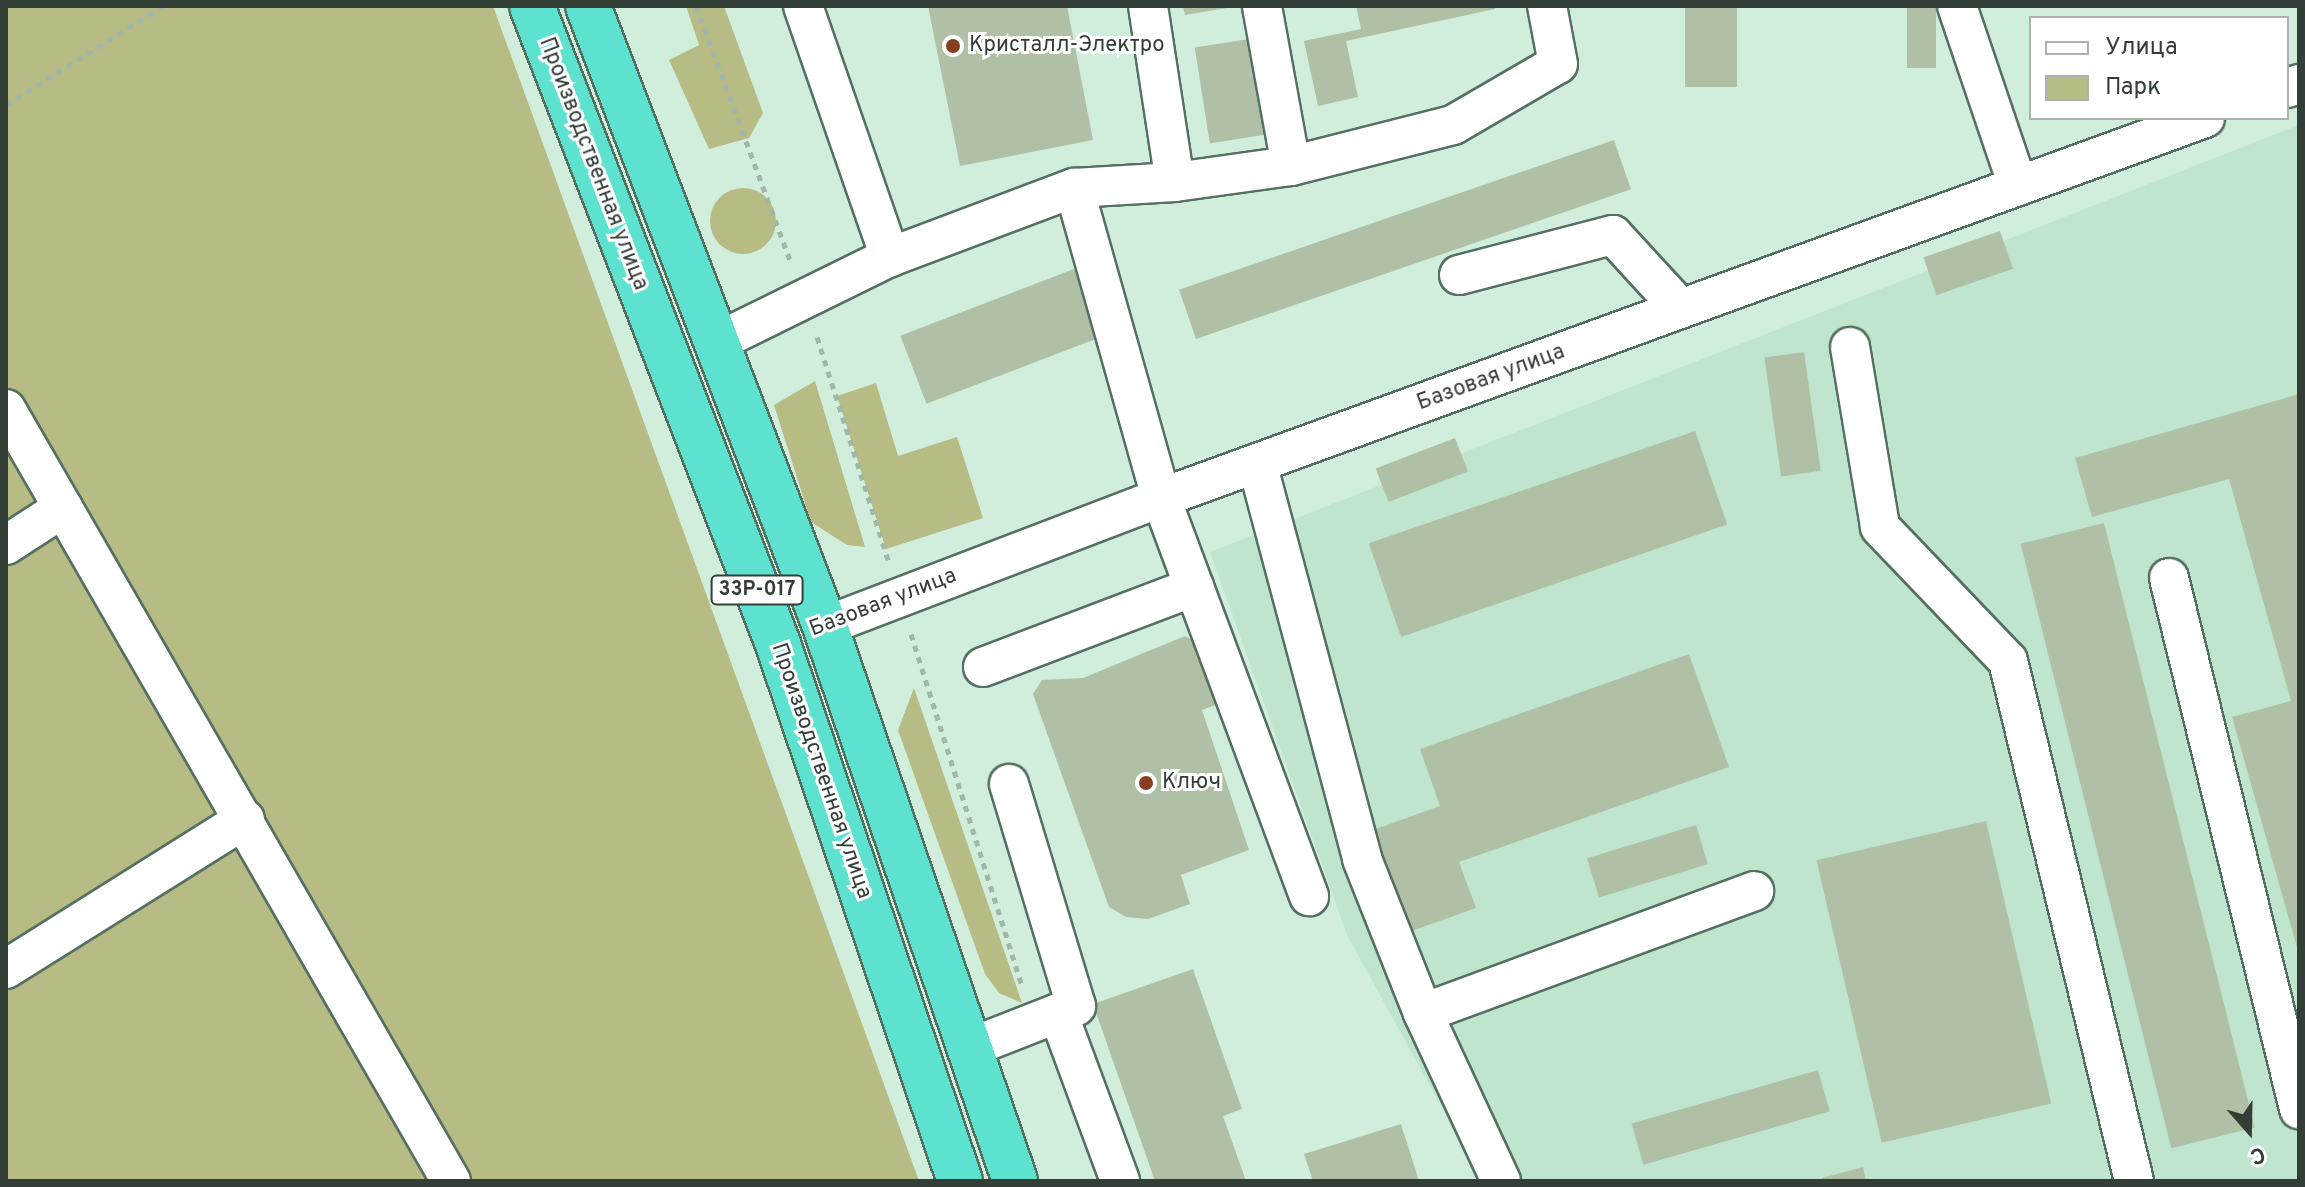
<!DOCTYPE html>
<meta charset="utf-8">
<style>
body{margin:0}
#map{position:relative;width:2305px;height:1187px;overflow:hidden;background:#d1eedc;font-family:Overpass,sans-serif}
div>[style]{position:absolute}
.built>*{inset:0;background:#c0e5ce}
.green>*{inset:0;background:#b7bb84}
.round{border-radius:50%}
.building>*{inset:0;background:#afc0a7;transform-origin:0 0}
.path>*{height:5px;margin-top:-2.5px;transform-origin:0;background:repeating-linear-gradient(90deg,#a0b7a9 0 6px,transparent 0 12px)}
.roads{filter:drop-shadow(2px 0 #557060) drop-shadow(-2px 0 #557060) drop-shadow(0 2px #557060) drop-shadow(0 -2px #557060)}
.minor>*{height:38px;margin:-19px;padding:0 19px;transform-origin:19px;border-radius:19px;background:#fff}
.highway>*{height:44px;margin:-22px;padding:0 22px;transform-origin:22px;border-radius:22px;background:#5ce2ce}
.dots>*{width:22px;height:22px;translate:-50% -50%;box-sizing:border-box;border:4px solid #fff;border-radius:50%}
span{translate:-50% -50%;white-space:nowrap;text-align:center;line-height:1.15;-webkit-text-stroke:6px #fff;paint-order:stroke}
.shield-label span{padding:2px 6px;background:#fff;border:2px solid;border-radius:6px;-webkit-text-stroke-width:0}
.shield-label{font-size:20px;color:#333e37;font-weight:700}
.poi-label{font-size:22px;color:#333e37}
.left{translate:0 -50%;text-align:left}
.street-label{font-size:22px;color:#333e37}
.frame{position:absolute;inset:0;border:8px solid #333e37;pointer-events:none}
.legend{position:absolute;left:2029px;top:16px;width:260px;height:104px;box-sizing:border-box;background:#fff;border:2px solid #adb2af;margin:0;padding:10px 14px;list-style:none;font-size:24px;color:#333e37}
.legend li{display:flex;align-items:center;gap:16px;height:40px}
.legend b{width:40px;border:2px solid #adb2af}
.north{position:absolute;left:2209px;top:1091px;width:80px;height:80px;-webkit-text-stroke:6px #fff;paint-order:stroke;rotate:160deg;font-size:22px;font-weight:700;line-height:32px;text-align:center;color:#333e37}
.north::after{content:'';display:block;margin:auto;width:28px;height:36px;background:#333e37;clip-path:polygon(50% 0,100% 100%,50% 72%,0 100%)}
</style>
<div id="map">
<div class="built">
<div style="clip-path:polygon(2299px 125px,2299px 1181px,1482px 1181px,1347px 935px,1210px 552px)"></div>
</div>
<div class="green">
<div style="clip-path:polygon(6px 6px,493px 6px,919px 1181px,6px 1181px)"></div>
<div style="clip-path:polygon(686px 6px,724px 6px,763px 113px,749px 138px,709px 149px,669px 60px,699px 45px)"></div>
<div class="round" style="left:710px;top:188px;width:66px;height:66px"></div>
<div style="clip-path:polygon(815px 381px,865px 547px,847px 545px,811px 522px,774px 405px)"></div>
<div style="clip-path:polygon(876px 383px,898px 456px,957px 437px,983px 518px,886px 549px,837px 396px)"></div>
<div style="clip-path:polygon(914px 688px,1022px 1003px,999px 993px,985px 974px,898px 730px)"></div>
</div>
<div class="building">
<div style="clip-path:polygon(928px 6px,1067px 6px,1093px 140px,960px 166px)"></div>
<div style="clip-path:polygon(1183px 6px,1227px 6px,1227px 8px,1185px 15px)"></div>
<div style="clip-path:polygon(1356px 6px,1495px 6px,1495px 9px,1346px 41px,1358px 97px,1318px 106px,1304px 41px,1361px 29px)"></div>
<div style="left:1685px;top:6px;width:52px;height:81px"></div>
<div style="left:1907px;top:6px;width:29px;height:62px"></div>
<div style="left:1249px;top:39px;width:97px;height:55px;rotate:81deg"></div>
<div style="left:1614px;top:140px;width:52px;height:460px;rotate:71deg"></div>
<div style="left:2000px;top:231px;width:40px;height:81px;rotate:71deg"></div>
<div style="left:1074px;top:269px;width:73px;height:186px;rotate:69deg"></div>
<div style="left:1804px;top:352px;width:120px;height:40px;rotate:82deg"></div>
<div style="clip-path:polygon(2299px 394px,2299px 951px,2298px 951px,2232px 717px,2291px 701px,2229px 479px,2092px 517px,2075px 458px)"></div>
<div style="left:1695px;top:431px;width:99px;height:345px;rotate:71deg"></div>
<div style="left:1455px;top:438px;width:36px;height:85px;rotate:69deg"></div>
<div style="left:2104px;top:523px;width:623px;height:86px;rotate:76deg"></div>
<div style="clip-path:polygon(1185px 636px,1219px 656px,1234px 698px,1202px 710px,1249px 850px,1181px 875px,1190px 904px,1148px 919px,1126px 917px,1109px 907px,1033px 694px,1042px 680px,1083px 678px)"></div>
<div style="clip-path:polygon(1689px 654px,1729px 767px,1459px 862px,1476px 908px,1409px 932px,1373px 830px,1440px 806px,1420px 749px)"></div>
<div style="left:1986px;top:821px;width:290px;height:174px;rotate:77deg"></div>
<div style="left:1696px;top:825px;width:41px;height:114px;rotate:73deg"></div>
<div style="clip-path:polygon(1193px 969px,1242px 1109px,1223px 1116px,1246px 1181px,1155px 1181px,1093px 1004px)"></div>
<div style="left:1818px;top:1070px;width:43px;height:194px;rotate:74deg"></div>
<div style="clip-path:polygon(1401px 1124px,1419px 1181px,1313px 1181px,1304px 1154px)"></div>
<div style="clip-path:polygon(1863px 1167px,1866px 1181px,1823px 1181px,1822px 1178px)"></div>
</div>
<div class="path">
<div style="left:696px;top:6px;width:274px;rotate:69.7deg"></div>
<div style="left:6px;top:105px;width:185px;rotate:-32.4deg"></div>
<div style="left:817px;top:337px;width:234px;rotate:72.3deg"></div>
<div style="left:911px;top:634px;width:370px;rotate:72.5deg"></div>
</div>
<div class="roads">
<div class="minor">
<div style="left:803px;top:6px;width:266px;rotate:70.9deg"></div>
<div style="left:1148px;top:6px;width:178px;rotate:81.3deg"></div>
<div style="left:1175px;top:182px;width:101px;rotate:176.6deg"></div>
<div style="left:1074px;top:188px;width:322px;rotate:74.3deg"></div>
<div style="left:1161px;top:498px;width:425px;rotate:69.6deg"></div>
<div style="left:1957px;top:6px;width:190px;rotate:71.3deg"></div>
<div style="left:2287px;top:88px;width:13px;rotate:-18deg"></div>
<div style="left:1291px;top:166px;width:167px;rotate:-14.2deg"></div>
<div style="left:1453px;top:125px;width:121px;rotate:-30.2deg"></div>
<div style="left:1558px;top:64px;width:59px;rotate:-100.7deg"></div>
<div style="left:1175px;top:182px;width:117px;rotate:-7.9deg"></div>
<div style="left:1291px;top:166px;width:163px;rotate:-100.3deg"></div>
<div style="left:1459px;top:275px;width:159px;rotate:-14.6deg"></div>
<div style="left:1613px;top:235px;width:100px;rotate:47.4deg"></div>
<div style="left:719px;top:341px;width:191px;rotate:-26.2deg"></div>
<div style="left:890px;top:257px;width:197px;rotate:-20.6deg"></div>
<div style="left:1850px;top:347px;width:182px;rotate:80.5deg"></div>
<div style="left:1880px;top:527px;width:185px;rotate:46.3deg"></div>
<div style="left:2008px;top:661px;width:535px;rotate:76.38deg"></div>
<div style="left:6px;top:409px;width:891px;rotate:60.04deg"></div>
<div style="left:1257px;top:463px;width:410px;rotate:75.1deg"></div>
<div style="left:1362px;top:859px;width:166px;rotate:68.4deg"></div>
<div style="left:1423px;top:1013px;width:353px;rotate:-20.2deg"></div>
<div style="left:6px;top:545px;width:68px;rotate:-33deg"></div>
<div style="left:2169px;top:578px;width:547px;rotate:76.24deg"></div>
<div style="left:825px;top:626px;width:360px;rotate:-20.9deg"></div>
<div style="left:1161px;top:498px;width:1111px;rotate:-20deg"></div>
<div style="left:983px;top:667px;width:226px;rotate:-20.8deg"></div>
<div style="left:6px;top:969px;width:282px;rotate:-32.1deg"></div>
<div style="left:1058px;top:1013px;width:179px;rotate:69.7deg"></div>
<div style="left:1423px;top:1013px;width:185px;rotate:65.1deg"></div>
<div style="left:969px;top:1048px;width:115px;rotate:-21.4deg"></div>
<div style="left:1076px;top:1006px;width:232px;rotate:-106.8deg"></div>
</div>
<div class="highway">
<div style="left:532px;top:6px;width:684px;rotate:68.91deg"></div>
<div style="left:778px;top:644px;width:567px;rotate:71.28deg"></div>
<div style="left:588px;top:6px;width:664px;rotate:69.08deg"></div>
<div style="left:825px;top:626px;width:587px;rotate:71.1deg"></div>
</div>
</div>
<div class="dots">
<div style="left:953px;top:46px;background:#863e1f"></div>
<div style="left:1146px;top:783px;background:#863e1f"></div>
</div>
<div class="shield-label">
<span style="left:757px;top:590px">33Р-017</span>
</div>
<div class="poi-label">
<span class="left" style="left:969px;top:46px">Кристалл-Электро</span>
<span class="left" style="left:1162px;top:783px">Ключ</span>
</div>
<div class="street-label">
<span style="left:593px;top:164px;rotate:69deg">Производственная улица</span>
<span style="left:1491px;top:378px;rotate:-20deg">Базовая улица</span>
<span style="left:883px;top:603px;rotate:-21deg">Базовая улица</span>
<span style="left:821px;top:771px;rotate:71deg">Производственная улица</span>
</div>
<div class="frame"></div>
<ul class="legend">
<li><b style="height:10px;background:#fff"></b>Улица</li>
<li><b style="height:22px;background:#b7bb84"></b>Парк</li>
</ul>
<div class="north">С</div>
</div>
